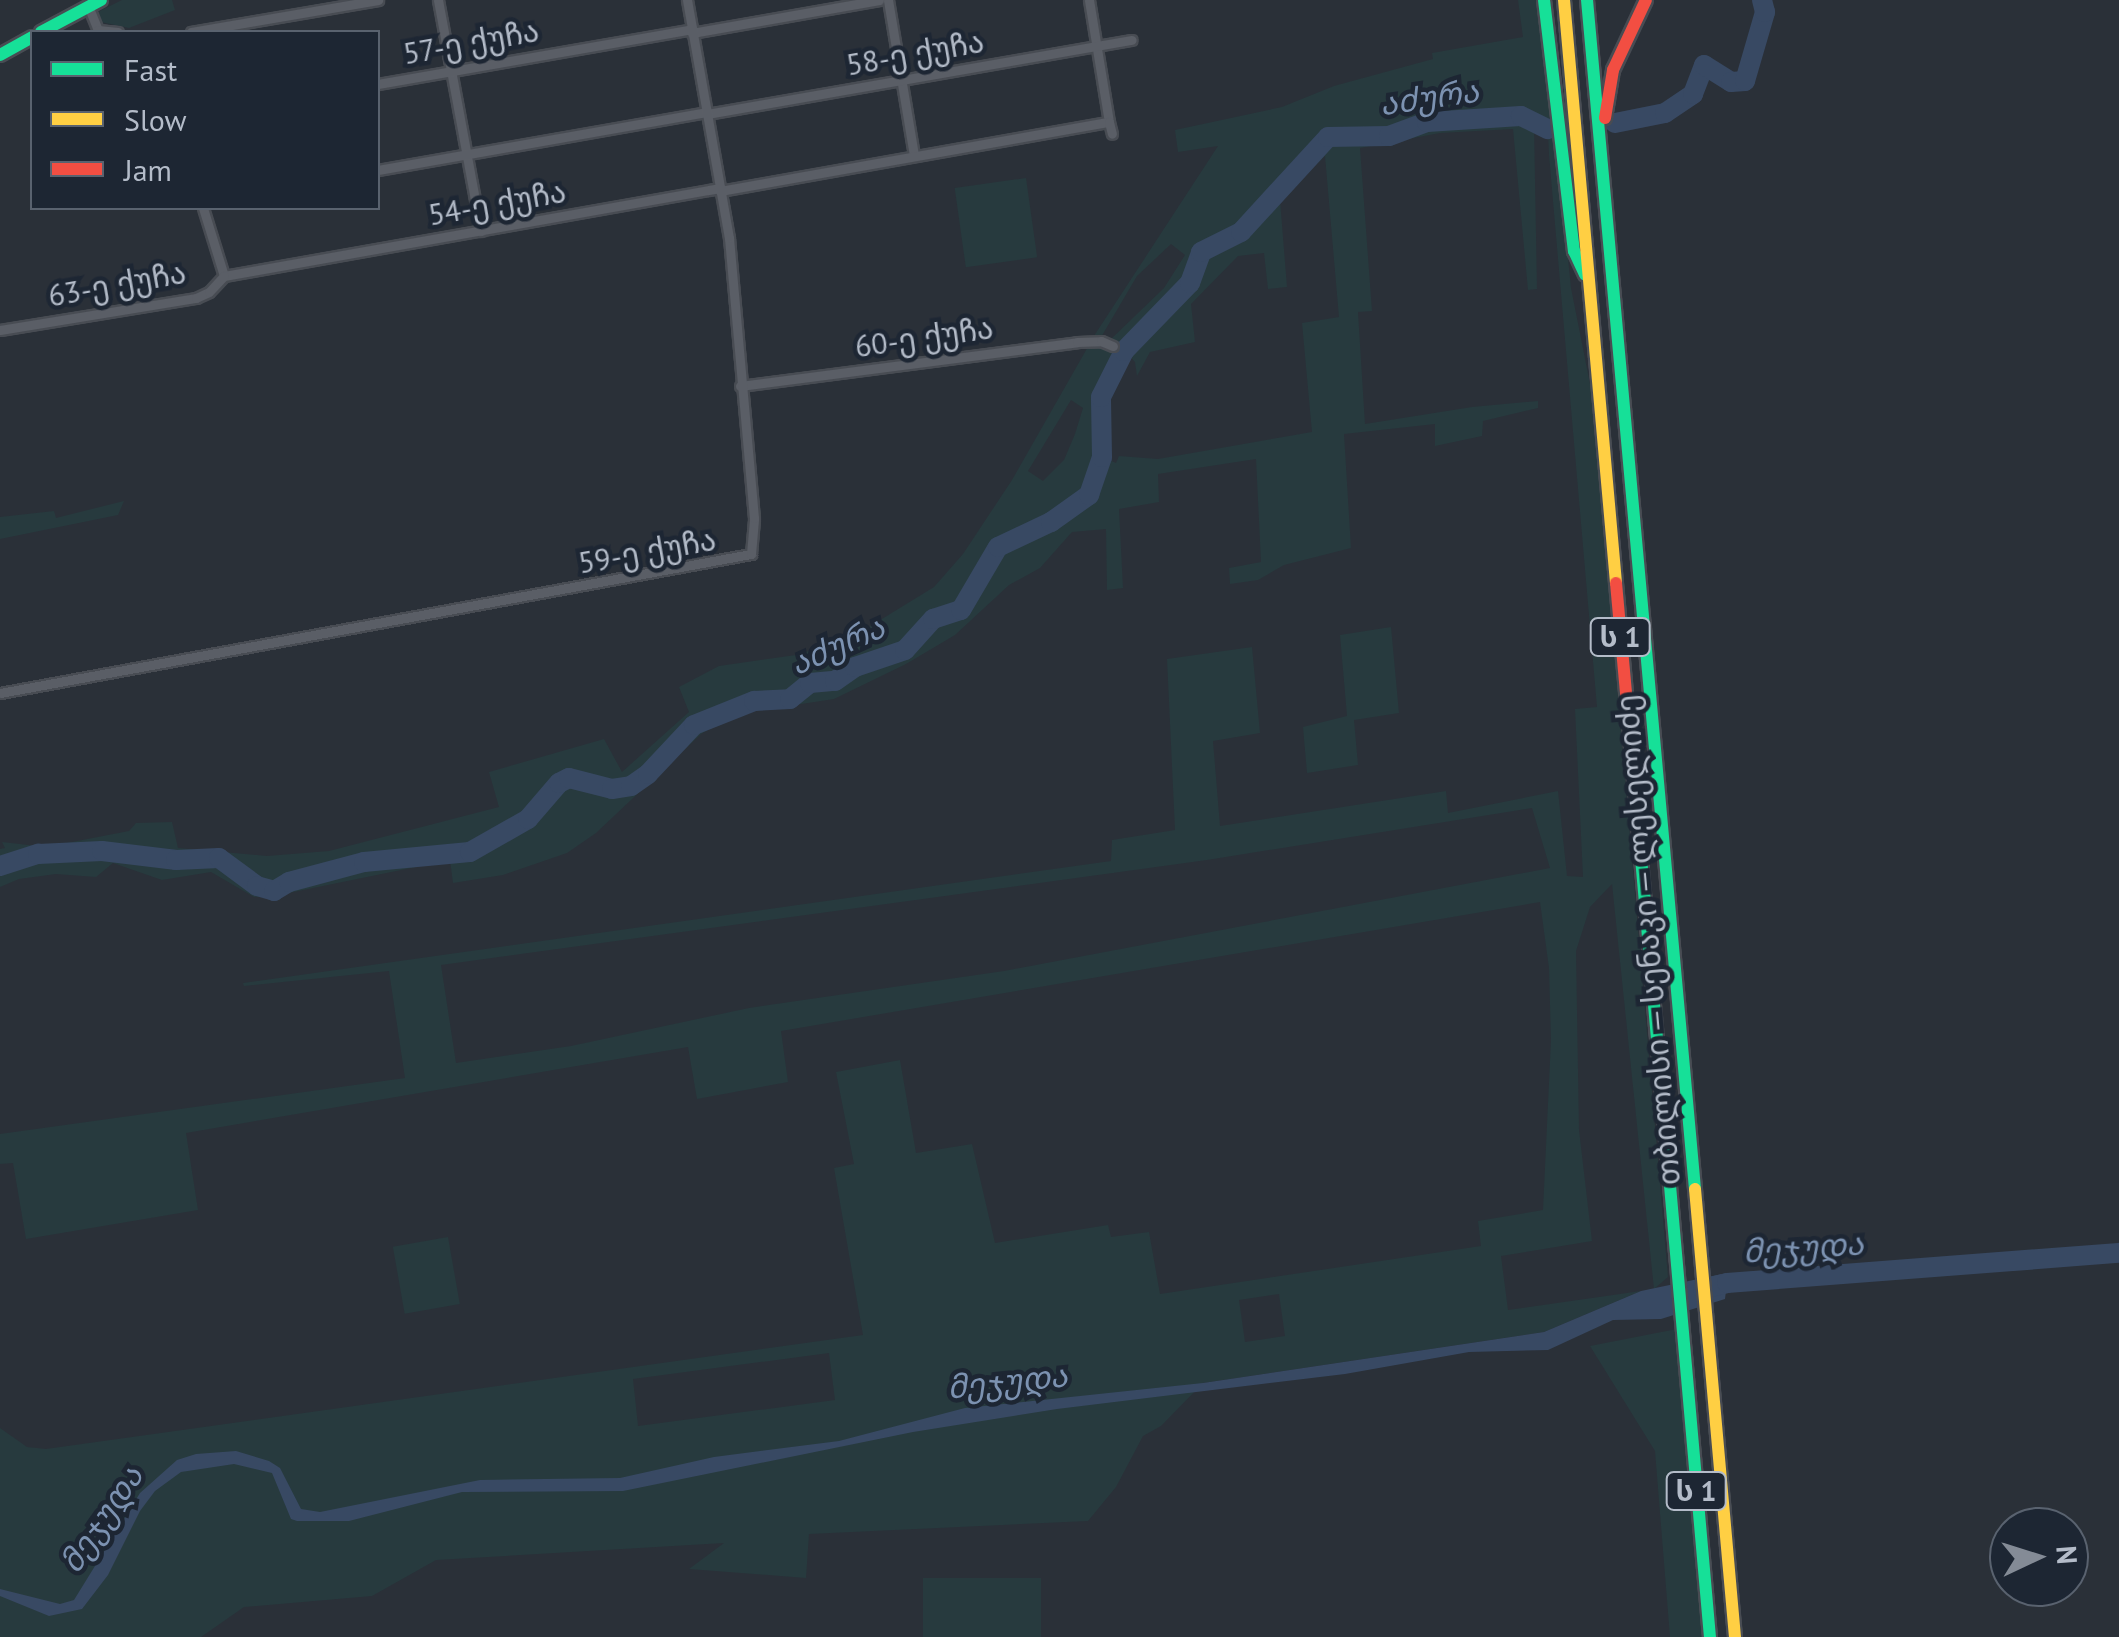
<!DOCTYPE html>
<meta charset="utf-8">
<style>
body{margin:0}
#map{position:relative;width:2119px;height:1637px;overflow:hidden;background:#2a3038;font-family:"PT Sans","Noto Sans Georgian",sans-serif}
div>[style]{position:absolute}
.green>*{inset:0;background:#273a3e;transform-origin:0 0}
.water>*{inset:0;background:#384963}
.river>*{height:20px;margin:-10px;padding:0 10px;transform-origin:10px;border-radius:10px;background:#384963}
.roads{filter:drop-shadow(2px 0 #484c53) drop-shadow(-2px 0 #484c53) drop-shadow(0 2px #484c53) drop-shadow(0 -2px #484c53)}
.street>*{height:9px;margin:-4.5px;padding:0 4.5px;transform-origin:4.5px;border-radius:4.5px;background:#5a5e66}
.fast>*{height:12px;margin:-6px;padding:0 6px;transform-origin:6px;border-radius:6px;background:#16e098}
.slow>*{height:12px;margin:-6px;padding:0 6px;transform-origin:6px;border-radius:6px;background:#ffcf43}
.jam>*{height:12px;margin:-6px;padding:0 6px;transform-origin:6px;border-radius:6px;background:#f24e42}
span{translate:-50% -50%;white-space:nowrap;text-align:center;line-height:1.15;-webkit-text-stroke:9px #1d2633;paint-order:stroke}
.shield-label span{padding:2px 8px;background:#1d2633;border:2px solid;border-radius:8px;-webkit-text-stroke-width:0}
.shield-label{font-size:28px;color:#b4bcc9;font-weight:700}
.street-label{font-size:30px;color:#b4bcc9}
.water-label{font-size:32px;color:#7c92b1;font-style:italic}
.legend{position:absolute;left:30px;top:30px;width:350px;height:180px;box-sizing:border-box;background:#1d2633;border:2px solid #59626f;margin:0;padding:12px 18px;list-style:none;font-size:30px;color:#b4bcc9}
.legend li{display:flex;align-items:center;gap:20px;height:50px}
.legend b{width:50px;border:2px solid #59626f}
.north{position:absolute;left:1989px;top:1507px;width:100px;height:100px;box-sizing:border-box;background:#1d2633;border:2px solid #59626f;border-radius:50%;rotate:86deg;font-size:28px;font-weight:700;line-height:40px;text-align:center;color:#b4bcc9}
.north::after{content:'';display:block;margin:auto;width:35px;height:45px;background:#848b96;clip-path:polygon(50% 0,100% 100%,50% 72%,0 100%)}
</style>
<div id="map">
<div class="green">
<div style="clip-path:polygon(122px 0,172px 0,175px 10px,129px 28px,101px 22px,96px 13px)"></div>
<div style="clip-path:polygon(1518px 0,1536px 0,1554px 127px,1520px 114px,1426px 119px,1388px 132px,1325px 135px,1238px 229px,1199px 249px,1186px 282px,1122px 350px,1109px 341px,1164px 288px,1185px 255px,1171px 244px,1137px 276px,1100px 339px,1092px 339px,1218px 146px,1178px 152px,1175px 130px,1282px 107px,1334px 86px,1433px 59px,1432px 53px,1523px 37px)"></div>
<div style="clip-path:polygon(evenodd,1521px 118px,1534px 126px,1537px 289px,1528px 290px,1513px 129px,1440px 133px,1360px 148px,1372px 311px,1358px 312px,1365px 424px,1472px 407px,1538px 401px,1538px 408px,1483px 421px,1482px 436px,1435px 446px,1435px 424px,1344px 434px,1351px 548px,1284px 565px,1258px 580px,1230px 584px,1229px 568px,1261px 562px,1256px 459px,1158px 474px,1159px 502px,1119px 509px,1123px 588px,1107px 590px,1106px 529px,1072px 532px,1040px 568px,1009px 585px,955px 635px,906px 664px,834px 699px,735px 714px,701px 734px,596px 833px,567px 853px,503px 875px,453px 883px,450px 860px,274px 896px,254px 897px,211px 872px,162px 880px,113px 863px,96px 877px,56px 874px,19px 879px,0 887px,0 849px,5px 848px,2px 842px,46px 847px,129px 831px,136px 823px,172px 822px,178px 848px,267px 856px,329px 851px,499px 807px,489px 772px,604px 739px,622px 772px,689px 712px,679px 687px,719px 666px,796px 655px,851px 638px,934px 587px,963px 554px,1012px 480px,1089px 345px,1100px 343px,1121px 355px,1101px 397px,1102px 457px,1116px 463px,1119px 456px,1158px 459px,1312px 432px,1302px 323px,1339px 317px,1325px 156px,1280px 200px,1287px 287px,1268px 289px,1264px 253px,1238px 256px,1191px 304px,1195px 342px,1150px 352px,1137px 376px,1135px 362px,1126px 352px,1193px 285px,1204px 253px,1246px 232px,1328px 141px,1390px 138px,1426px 126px,1521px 118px,1071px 400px,1083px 408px,1075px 434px,1064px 460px,1043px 481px,1028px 471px,1071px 400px)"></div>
<div style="clip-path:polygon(evenodd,1555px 130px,1571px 288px,1592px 394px,1668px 1277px,1654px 1289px,1612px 884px,1590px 907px,1576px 951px,1579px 1130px,1592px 1241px,1501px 1256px,1508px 1310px,1641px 1291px,1544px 1332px,1203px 1383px,1161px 1426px,1143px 1436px,1116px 1487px,1088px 1521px,809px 1534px,806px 1578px,689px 1569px,724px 1543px,436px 1560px,372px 1596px,244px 1607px,201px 1637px,0 1637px,0 1428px,27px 1447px,46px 1449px,863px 1335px,834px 1168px,854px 1164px,836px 1072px,900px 1060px,916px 1153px,972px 1144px,995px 1243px,1108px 1225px,1111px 1237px,1149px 1232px,1160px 1294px,1481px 1246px,1478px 1221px,1543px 1210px,1551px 1040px,1549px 968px,1540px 902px,781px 1031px,788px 1082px,697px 1099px,688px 1047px,186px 1133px,198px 1210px,26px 1239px,13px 1163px,0 1164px,0 1134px,405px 1078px,389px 971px,244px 986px,243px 983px,1111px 861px,1112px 840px,1175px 830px,1167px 659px,1252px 647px,1260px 733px,1213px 741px,1220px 826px,1446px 791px,1448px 813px,1558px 791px,1567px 876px,1583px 877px,1575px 709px,1597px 707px,1549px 155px,1548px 131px,1555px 130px,1532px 808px,1550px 868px,1004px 971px,749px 1008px,571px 1046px,456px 1063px,441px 965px,1207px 860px,1532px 808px,1555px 130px,1279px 1294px,1285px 1336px,1245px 1342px,1239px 1300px,1279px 1294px,1555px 130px,829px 1353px,835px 1400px,638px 1426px,633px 1379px,829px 1353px)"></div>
<div style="left:1026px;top:178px;width:80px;height:72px;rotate:82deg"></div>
<div style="clip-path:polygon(124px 501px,118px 515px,0 539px,0 517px,54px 511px,56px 518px)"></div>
<div style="clip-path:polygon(1391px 627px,1399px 713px,1354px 720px,1358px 765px,1307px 773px,1303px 727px,1347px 716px,1340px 635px)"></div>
<div style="left:448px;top:1237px;width:68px;height:56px;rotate:80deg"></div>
<div style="clip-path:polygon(1682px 1328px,1710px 1637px,1670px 1637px,1655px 1451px,1590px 1346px)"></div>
<div style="left:923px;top:1578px;width:118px;height:59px"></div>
</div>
<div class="water">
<div style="clip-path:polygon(1722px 1274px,1727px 1283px,1725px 1299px,1661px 1319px,1613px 1320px,1548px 1350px,1469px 1352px,1345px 1374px,1057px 1409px,913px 1432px,623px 1491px,462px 1492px,349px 1521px,297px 1521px,291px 1519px,272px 1473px,234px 1464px,181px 1472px,155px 1491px,140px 1511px,108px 1575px,82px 1609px,49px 1616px,0 1596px,0 1589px,60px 1604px,74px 1600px,140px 1493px,177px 1460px,196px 1454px,236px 1451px,269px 1461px,280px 1468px,301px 1509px,320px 1512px,480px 1480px,620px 1478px,714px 1457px,839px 1441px,965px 1408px,1203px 1383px,1544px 1332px,1641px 1291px)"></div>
</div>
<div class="river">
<div style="left:1615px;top:123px;width:51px;rotate:-11.3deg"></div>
<div style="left:1665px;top:113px;width:34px;rotate:-34deg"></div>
<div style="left:1693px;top:94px;width:31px;rotate:-69deg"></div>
<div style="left:1704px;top:65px;width:32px;rotate:32deg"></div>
<div style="left:1731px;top:82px;width:14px;rotate:-4deg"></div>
<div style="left:1745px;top:81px;width:72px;rotate:-73.8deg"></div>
<div style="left:1765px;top:12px;width:12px;rotate:-104deg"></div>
<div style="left:0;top:866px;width:40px;rotate:-18deg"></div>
<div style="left:38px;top:854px;width:64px;rotate:-2.7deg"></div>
<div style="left:102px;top:851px;width:75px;rotate:6.9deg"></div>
<div style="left:176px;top:860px;width:43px;rotate:-2.7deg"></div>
<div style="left:219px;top:858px;width:47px;rotate:36.4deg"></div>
<div style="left:257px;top:886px;width:18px;rotate:16deg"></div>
<div style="left:274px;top:891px;width:17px;rotate:-31deg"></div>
<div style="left:289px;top:882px;width:78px;rotate:-14.9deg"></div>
<div style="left:364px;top:862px;width:106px;rotate:-5.4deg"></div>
<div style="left:470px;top:852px;width:67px;rotate:-29.6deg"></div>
<div style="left:528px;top:819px;width:48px;rotate:-49.3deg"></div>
<div style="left:559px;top:783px;width:11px;rotate:-27deg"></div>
<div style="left:569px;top:778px;width:44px;rotate:14.3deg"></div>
<div style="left:612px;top:789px;width:19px;rotate:-9deg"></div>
<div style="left:631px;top:786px;width:21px;rotate:-35deg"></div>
<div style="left:648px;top:774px;width:67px;rotate:-46.8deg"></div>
<div style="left:694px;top:725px;width:65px;rotate:-21.8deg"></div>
<div style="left:754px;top:701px;width:36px;rotate:-3deg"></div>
<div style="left:790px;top:699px;width:26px;rotate:-39deg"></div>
<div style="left:810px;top:683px;width:25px;rotate:-5deg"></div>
<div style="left:835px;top:681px;width:24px;rotate:-35deg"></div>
<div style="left:855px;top:667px;width:53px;rotate:-18.8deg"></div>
<div style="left:905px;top:650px;width:42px;rotate:-47.9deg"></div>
<div style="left:933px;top:619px;width:29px;rotate:-18deg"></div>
<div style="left:961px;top:610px;width:73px;rotate:-59.6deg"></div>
<div style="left:998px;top:547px;width:59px;rotate:-25.3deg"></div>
<div style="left:1051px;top:522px;width:47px;rotate:-35.4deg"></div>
<div style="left:1089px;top:495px;width:40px;rotate:-71.1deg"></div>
<div style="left:1102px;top:457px;width:60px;rotate:-91deg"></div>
<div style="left:1101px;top:397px;width:51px;rotate:-63.4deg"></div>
<div style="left:1124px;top:351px;width:95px;rotate:-45.9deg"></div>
<div style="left:1190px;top:283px;width:33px;rotate:-70deg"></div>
<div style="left:1201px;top:252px;width:45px;rotate:-26.6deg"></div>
<div style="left:1241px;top:232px;width:129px;rotate:-47.5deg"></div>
<div style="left:1328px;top:137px;width:61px;rotate:-0.9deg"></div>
<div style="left:1389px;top:136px;width:40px;rotate:-20.2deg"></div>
<div style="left:1427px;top:122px;width:94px;rotate:-3.7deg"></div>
<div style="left:1521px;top:116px;width:30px;rotate:26deg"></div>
<div style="left:1703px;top:1289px;width:25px;rotate:-14deg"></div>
<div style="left:1727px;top:1283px;width:393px;rotate:-4.4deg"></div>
</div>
<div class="roads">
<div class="street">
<div style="left:438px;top:0;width:235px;rotate:79.5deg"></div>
<div style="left:888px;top:0;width:158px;rotate:80.5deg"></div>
<div style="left:1089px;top:0;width:124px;rotate:80.7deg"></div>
<div style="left:89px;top:8px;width:24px;rotate:68deg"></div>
<div style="left:98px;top:30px;width:20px;rotate:6deg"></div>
<div style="left:191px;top:32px;width:190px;rotate:-9.7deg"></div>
<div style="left:692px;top:33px;width:190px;rotate:-10deg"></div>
<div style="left:378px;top:84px;width:319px;rotate:-9.9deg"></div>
<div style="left:707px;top:114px;width:431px;rotate:-9.9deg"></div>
<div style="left:378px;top:170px;width:333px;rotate:-10deg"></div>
<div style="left:720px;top:191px;width:395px;rotate:-10.1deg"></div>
<div style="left:1109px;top:122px;width:12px;rotate:76deg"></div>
<div style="left:203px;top:208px;width:71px;rotate:72.8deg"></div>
<div style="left:224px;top:276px;width:504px;rotate:-10.06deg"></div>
<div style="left:0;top:330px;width:199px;rotate:-9.3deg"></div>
<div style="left:196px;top:298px;width:14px;rotate:-25deg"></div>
<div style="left:209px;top:292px;width:22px;rotate:-47deg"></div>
<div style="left:740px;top:386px;width:340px;rotate:-7.4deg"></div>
<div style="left:1077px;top:342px;width:24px;rotate:-2deg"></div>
<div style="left:1101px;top:341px;width:13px;rotate:23deg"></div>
<div style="left:0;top:693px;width:764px;rotate:-10.49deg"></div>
<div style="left:751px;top:554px;width:36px;rotate:-85deg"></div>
<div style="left:754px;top:518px;width:281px;rotate:-95.1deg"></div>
<div style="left:729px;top:238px;width:242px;rotate:-100deg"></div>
</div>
<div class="fast">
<div style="left:1544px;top:0;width:253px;rotate:83.2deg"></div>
<div style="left:1574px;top:251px;width:26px;rotate:65deg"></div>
<div style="left:1587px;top:0;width:1194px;rotate:84.81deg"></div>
<div style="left:41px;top:32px;width:68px;rotate:-28.1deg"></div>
<div style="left:0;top:55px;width:37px;rotate:-29deg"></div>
<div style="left:1641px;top:858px;width:782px;rotate:84.94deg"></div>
</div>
<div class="slow">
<div style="left:1564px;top:0;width:585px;rotate:84.9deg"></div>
<div style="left:1695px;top:1189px;width:450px;rotate:84.9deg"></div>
</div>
<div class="jam">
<div style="left:1605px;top:118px;width:49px;rotate:-80.5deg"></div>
<div style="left:1613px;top:70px;width:77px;rotate:-64.8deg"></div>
<div style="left:1616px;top:583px;width:276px;rotate:84.8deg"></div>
</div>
</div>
<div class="shield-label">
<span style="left:1620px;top:637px">ს 1</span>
<span style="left:1696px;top:1491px">ს 1</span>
</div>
<div class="street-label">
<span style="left:471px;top:42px;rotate:-10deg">57-ე ქუჩა</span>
<span style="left:915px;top:53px;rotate:-10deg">58-ე ქუჩა</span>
<span style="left:497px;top:203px;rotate:-10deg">54-ე ქუჩა</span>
<span style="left:117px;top:284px;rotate:-10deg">63-ე ქუჩა</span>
<span style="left:924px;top:337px;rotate:-8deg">60-ე ქუჩა</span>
<span style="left:647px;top:551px;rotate:-10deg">59-ე ქუჩა</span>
<span style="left:1648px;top:940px;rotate:-95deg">თბილისი — სენაკი — ლესელიძე</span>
</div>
<div class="water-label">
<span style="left:1429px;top:97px;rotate:-8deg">აძურა</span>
<span style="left:837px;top:645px;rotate:-24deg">აძურა</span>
<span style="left:1803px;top:1247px;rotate:-4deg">მეჯუდა</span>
<span style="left:1007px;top:1381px;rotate:-6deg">მეჯუდა</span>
<span style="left:101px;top:1519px;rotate:-56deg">მეჯუდა</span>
</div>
<ul class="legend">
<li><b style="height:12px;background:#16e098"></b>Fast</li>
<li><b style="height:12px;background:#ffcf43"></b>Slow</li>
<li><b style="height:12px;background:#f24e42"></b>Jam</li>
</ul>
<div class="north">N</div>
</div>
